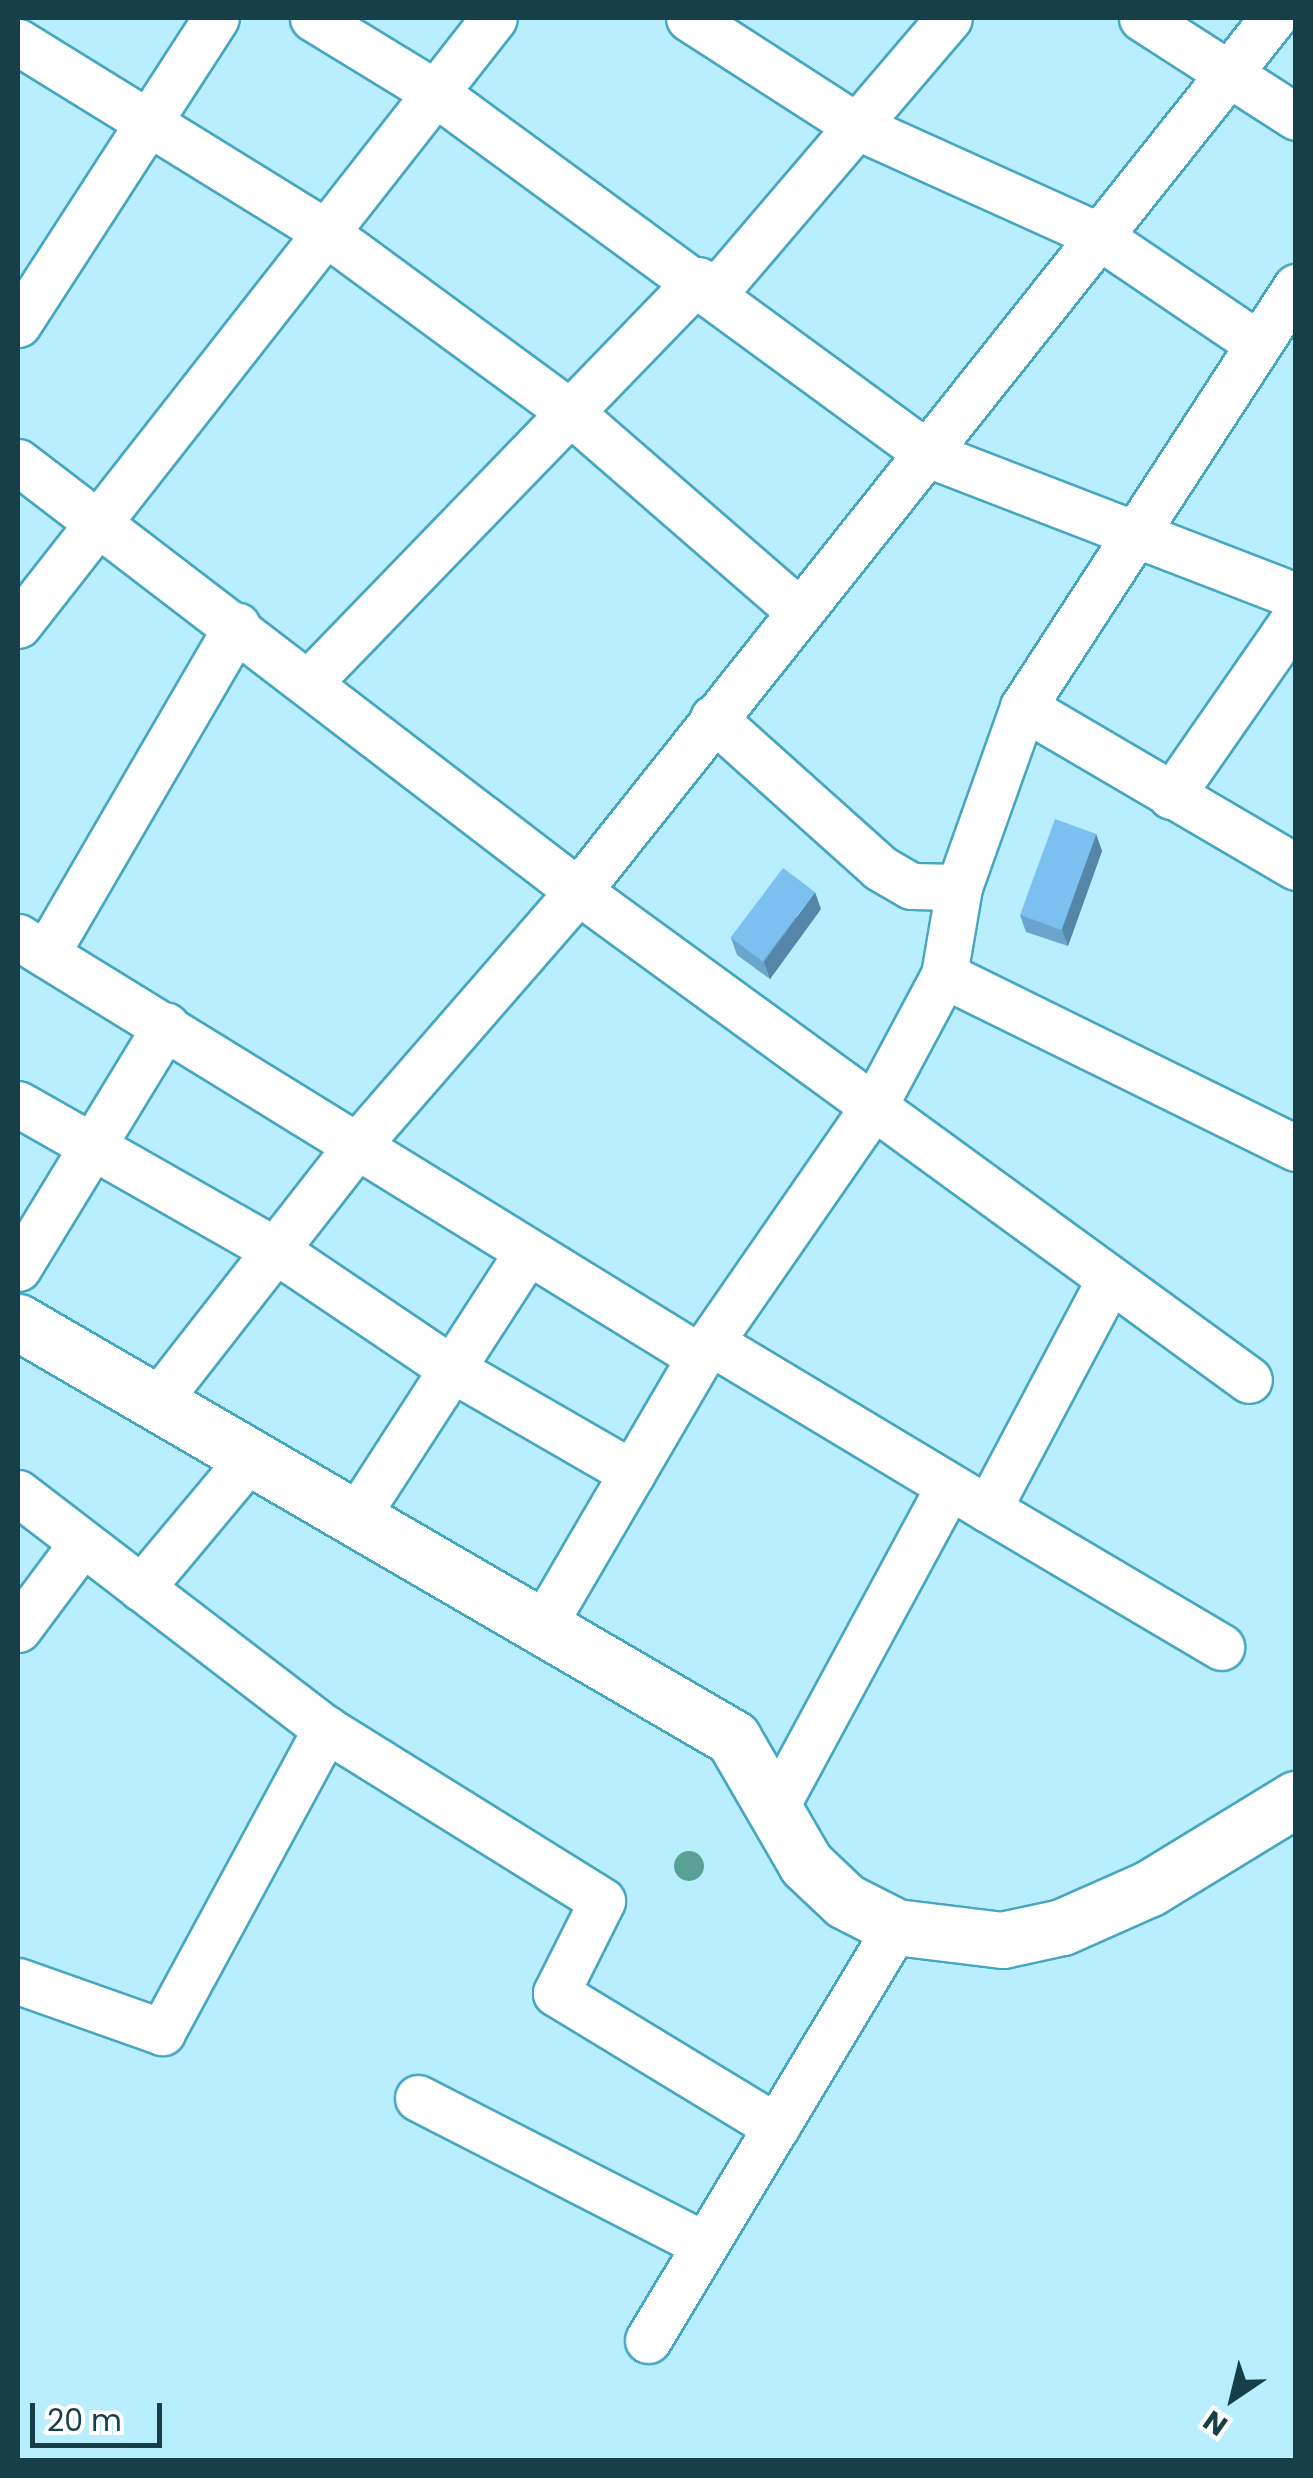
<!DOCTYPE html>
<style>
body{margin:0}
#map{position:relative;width:1313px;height:2478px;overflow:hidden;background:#b9eeff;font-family:Poppins,sans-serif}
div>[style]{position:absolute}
.roads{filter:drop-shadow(2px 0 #47a6c1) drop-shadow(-2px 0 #47a6c1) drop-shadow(0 2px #47a6c1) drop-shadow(0 -2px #47a6c1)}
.minor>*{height:45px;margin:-22.5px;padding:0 22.5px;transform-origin:22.5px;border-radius:22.5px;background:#fff}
.tertiary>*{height:55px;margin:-27.5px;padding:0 27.5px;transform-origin:27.5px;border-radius:27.5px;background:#fff}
.trees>*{width:30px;height:30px;margin:-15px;border-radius:50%;background:#59a195}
.wall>*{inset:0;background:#6aa5ce}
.shaded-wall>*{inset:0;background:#5686a7}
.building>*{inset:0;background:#7bc0ef;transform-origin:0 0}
span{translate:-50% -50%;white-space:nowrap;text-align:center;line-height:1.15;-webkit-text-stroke:9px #fff;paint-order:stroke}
.frame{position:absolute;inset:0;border:20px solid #173f4a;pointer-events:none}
.north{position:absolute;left:1183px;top:2348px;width:100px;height:100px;-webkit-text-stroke:8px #fff;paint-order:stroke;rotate:215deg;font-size:28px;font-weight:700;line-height:40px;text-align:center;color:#173f4a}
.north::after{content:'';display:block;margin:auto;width:35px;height:45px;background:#173f4a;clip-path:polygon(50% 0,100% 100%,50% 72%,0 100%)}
.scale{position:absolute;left:30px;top:2403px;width:132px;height:45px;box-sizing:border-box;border:5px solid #173f4a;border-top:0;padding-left:12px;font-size:30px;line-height:35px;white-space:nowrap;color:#173f4a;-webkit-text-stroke:8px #fff;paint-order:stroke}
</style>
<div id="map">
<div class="roads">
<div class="minor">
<div style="left:313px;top:18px;width:142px;rotate:31.4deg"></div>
<div style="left:434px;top:92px;width:612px;rotate:36.23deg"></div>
<div style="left:928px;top:454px;width:394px;rotate:21.1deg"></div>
<div style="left:689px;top:18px;width:201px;rotate:32.8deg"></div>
<div style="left:858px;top:127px;width:262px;rotate:24.3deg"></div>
<div style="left:1097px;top:235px;width:191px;rotate:34.1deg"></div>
<div style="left:1142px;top:18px;width:183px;rotate:32.7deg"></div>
<div style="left:18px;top:42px;width:357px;rotate:31.7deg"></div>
<div style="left:322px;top:230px;width:308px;rotate:36.3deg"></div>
<div style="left:570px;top:412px;width:303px;rotate:41deg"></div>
<div style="left:715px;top:292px;width:360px;rotate:-49.5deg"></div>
<div style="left:18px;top:324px;width:364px;rotate:-57.1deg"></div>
<div style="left:18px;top:462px;width:705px;rotate:37.45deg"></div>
<div style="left:578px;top:891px;width:830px;rotate:36.08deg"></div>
<div style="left:18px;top:625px;width:771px;rotate:-51.9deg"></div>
<div style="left:310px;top:681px;width:558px;rotate:-45.94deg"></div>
<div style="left:1023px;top:707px;width:316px;rotate:30.4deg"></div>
<div style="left:713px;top:718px;width:224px;rotate:41.9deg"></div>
<div style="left:880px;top:868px;width:36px;rotate:30deg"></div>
<div style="left:911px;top:886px;width:48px;rotate:1.2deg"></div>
<div style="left:1171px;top:796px;width:219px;rotate:-55.2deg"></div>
<div style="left:18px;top:937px;width:801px;rotate:31.63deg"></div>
<div style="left:46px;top:954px;width:380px;rotate:-59.8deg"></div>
<div style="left:944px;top:975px;width:392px;rotate:26.2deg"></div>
<div style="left:18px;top:1104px;width:298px;rotate:29.6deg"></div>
<div style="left:277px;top:1251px;width:211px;rotate:34deg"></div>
<div style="left:452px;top:1369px;width:208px;rotate:30deg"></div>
<div style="left:18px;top:1268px;width:284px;rotate:-58.6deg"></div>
<div style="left:710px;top:1342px;width:324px;rotate:31deg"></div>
<div style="left:988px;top:1509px;width:259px;rotate:-62.1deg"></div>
<div style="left:155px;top:1404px;width:333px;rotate:-52deg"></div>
<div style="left:360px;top:1142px;width:332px;rotate:-49deg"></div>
<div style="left:578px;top:891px;width:1116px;rotate:-51.48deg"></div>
<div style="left:18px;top:1493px;width:388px;rotate:37.5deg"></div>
<div style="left:326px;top:1729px;width:325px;rotate:31.9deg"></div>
<div style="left:602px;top:1901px;width:103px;rotate:116.6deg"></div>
<div style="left:556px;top:1993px;width:258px;rotate:31.3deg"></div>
<div style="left:988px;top:1509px;width:271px;rotate:30.6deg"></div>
<div style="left:354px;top:1520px;width:315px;rotate:-57.1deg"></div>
<div style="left:141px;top:1588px;width:167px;rotate:-50.1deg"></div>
<div style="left:542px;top:1627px;width:313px;rotate:-59.7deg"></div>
<div style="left:700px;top:1357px;width:305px;rotate:-55.3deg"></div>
<div style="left:874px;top:1106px;width:149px;rotate:-61.9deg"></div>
<div style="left:944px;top:975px;width:89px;rotate:-80.3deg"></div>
<div style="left:959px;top:887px;width:191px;rotate:-70.4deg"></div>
<div style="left:1023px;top:707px;width:501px;rotate:-56.98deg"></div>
<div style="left:18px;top:1629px;width:107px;rotate:-53.3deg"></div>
<div style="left:775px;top:1808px;width:362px;rotate:-61.6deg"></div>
<div style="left:18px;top:1981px;width:153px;rotate:19.5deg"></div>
<div style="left:162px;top:2032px;width:345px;rotate:-61.6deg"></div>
<div style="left:418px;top:2098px;width:322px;rotate:27.1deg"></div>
<div style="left:648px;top:2340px;width:482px;rotate:-59deg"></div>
</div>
<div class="tertiary">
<div style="left:18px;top:1322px;width:827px;rotate:30.19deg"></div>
<div style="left:733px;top:1738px;width:146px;rotate:59.9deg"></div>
<div style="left:806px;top:1864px;width:54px;rotate:43.5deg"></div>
<div style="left:845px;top:1901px;width:57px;rotate:27deg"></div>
<div style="left:896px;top:1927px;width:107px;rotate:7deg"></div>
<div style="left:1002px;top:1940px;width:61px;rotate:-12.2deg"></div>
<div style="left:1062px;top:1927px;width:96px;rotate:-23.9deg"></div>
<div style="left:1150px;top:1888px;width:171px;rotate:-31.4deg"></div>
</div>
</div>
<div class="trees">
<div style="left:689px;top:1866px"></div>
</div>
<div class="wall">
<div style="clip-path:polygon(1096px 834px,1102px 851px,1068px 946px,1026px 932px,1020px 915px)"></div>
<div style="clip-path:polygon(821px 909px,770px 979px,737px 955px,731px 938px)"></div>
</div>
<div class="shaded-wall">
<div style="clip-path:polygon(1096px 834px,1102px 851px,1068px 946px,1062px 929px)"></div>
<div style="clip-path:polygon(815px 892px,821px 909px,770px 979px,764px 962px)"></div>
</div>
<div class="building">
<div style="left:1055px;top:819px;width:44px;height:102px;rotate:20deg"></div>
<div style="left:783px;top:868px;width:40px;height:87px;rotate:37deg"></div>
</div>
<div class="frame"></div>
<div class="north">N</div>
<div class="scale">20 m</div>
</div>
